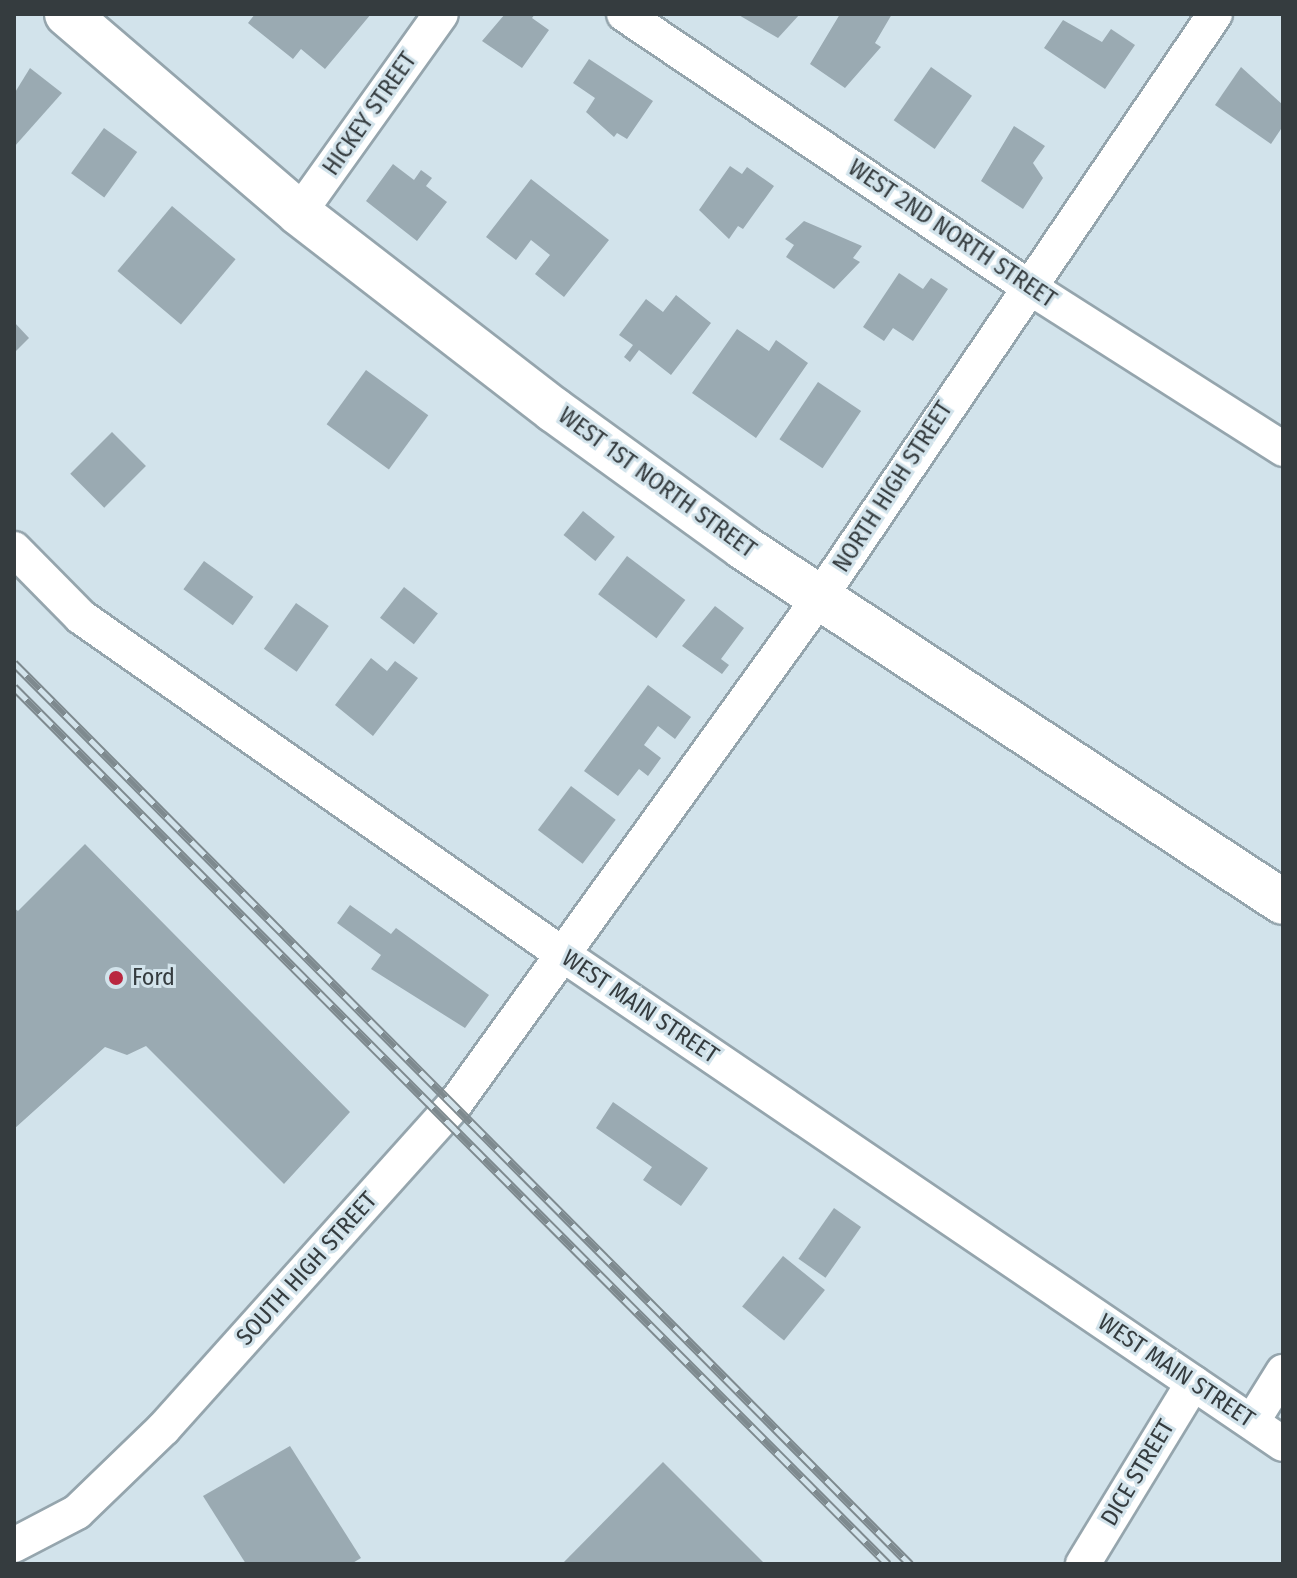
<!DOCTYPE html>
<style>
body{margin:0}
#map{position:relative;width:1297px;height:1578px;overflow:hidden;background:#d2e3eb;font-family:"Fira Sans Condensed",sans-serif}
div>[style]{position:absolute}
.building>*{inset:0;background:#9aaab2;transform-origin:0 0}
.roads{filter:drop-shadow(2px 0 #95a5ad) drop-shadow(-2px 0 #95a5ad) drop-shadow(0 2px #95a5ad) drop-shadow(0 -2px #95a5ad)}
.minor>*{height:34px;margin:-17px;padding:0 17px;transform-origin:17px;border-radius:17px;background:#fff}
.major>*{height:44px;margin:-22px;padding:0 22px;transform-origin:22px;border-radius:22px;background:#fff}
.rail>*{height:9px;margin-top:-4.5px;transform-origin:0;background:repeating-linear-gradient(90deg,#d2e3eb 0 18px,#7e8a8f 0 36px);box-sizing:border-box;border-block:2px solid #7e8a8f}
.dots>*{width:22px;height:22px;translate:-50% -50%;box-sizing:border-box;border:4px solid #d2e3eb;border-radius:50%}
span{translate:-50% -50%;white-space:nowrap;text-align:center;line-height:1.15;-webkit-text-stroke:6px #d2e3eb;paint-order:stroke}
.street-label{font-size:24px;color:#353c3f}
.poi-label{font-size:24px;color:#353c3f}
.left{translate:0 -50%;text-align:left}
.frame{position:absolute;inset:0;border:16px solid #353c3f;pointer-events:none}
</style>
<div id="map">
<div class="building">
<div style="clip-path:polygon(255px 14px,371px 14px,325px 69px,301px 49px,293px 59px,248px 23px)"></div>
<div style="clip-path:polygon(505px 14px,535px 14px,532px 18px,549px 30px,522px 68px,482px 41px)"></div>
<div style="clip-path:polygon(737px 14px,800px 14px,778px 38px)"></div>
<div style="clip-path:polygon(840px 14px,892px 14px,875px 43px,881px 47px,845px 88px,810px 64px)"></div>
<div style="clip-path:polygon(1063px 20px,1102px 42px,1111px 29px,1135px 45px,1105px 89px,1044px 48px)"></div>
<div style="clip-path:polygon(589px 59px,653px 101px,627px 139px,617px 133px,614px 137px,586px 112px,595px 98px,573px 83px)"></div>
<div style="left:931px;top:67px;width:50px;height:65px;rotate:35deg"></div>
<div style="clip-path:polygon(1241px 67px,1283px 105px,1283px 126px,1271px 144px,1215px 105px)"></div>
<div style="clip-path:polygon(30px 68px,62px 93px,14px 147px,14px 94px)"></div>
<div style="clip-path:polygon(1014px 126px,1045px 146px,1033px 163px,1043px 178px,1023px 209px,981px 181px)"></div>
<div style="left:104px;top:128px;width:41px;height:56px;rotate:36deg"></div>
<div style="clip-path:polygon(393px 164px,414px 180px,421px 170px,432px 178px,426px 186px,447px 202px,417px 241px,366px 201px)"></div>
<div style="clip-path:polygon(730px 166px,742px 174px,747px 167px,774px 186px,743px 229px,738px 226px,729px 239px,699px 210px)"></div>
<div style="clip-path:polygon(531px 179px,609px 240px,564px 297px,535px 274px,550px 255px,531px 240px,516px 260px,486px 237px)"></div>
<div style="left:172px;top:206px;width:83px;height:85px;rotate:40deg"></div>
<div style="clip-path:polygon(804px 221px,862px 246px,853px 258px,860px 262px,834px 289px,786px 257px,794px 245px,785px 239px)"></div>
<div style="clip-path:polygon(899px 273px,923px 289px,931px 278px,948px 289px,913px 341px,893px 328px,884px 341px,863px 327px)"></div>
<div style="clip-path:polygon(676px 295px,711px 323px,671px 375px,639px 350px,630px 362px,624px 357px,633px 345px,619px 335px,646px 299px,663px 312px)"></div>
<div style="clip-path:polygon(14px 322px,29px 338px,14px 353px)"></div>
<div style="clip-path:polygon(737px 329px,769px 351px,776px 340px,808px 363px,756px 438px,692px 393px)"></div>
<div style="left:366px;top:370px;width:77px;height:67px;rotate:36deg"></div>
<div style="left:818px;top:382px;width:52px;height:69px;rotate:34deg"></div>
<div style="left:112px;top:432px;width:48px;height:59px;rotate:45deg"></div>
<div style="left:583px;top:511px;width:41px;height:31px;rotate:39deg"></div>
<div style="left:627px;top:556px;width:73px;height:48px;rotate:37deg"></div>
<div style="left:204px;top:561px;width:61px;height:35px;rotate:36deg"></div>
<div style="left:404px;top:587px;width:43px;height:39px;rotate:38deg"></div>
<div style="left:296px;top:603px;width:40px;height:56px;rotate:35deg"></div>
<div style="clip-path:polygon(715px 606px,744px 628px,721px 659px,729px 665px,722px 674px,682px 646px)"></div>
<div style="clip-path:polygon(371px 658px,387px 671px,395px 661px,418px 678px,373px 736px,335px 705px)"></div>
<div style="clip-path:polygon(648px 685px,691px 717px,675px 739px,658px 726px,644px 745px,661px 758px,648px 776px,639px 769px,618px 796px,584px 771px)"></div>
<div style="left:571px;top:786px;width:56px;height:55px;rotate:37deg"></div>
<div style="clip-path:polygon(85px 844px,350px 1112px,284px 1184px,146px 1046px,127px 1055px,105px 1047px,14px 1129px,14px 908px,18px 911px)"></div>
<div style="clip-path:polygon(350px 905px,391px 934px,396px 928px,489px 995px,465px 1028px,371px 969px,381px 955px,337px 923px)"></div>
<div style="clip-path:polygon(613px 1102px,708px 1168px,681px 1206px,643px 1180px,652px 1167px,596px 1128px)"></div>
<div style="left:834px;top:1208px;width:33px;height:62px;rotate:35deg"></div>
<div style="left:783px;top:1256px;width:54px;height:65px;rotate:39deg"></div>
<div style="clip-path:polygon(290px 1446px,361px 1558px,351px 1564px,246px 1564px,203px 1496px)"></div>
<div style="clip-path:polygon(663px 1462px,765px 1564px,562px 1564px,648px 1477px)"></div>
</div>
<div class="roads">
<div class="minor">
<div style="left:624px;top:14px;width:485px;rotate:34deg"></div>
<div style="left:1026px;top:285px;width:305px;rotate:32.5deg"></div>
<div style="left:299px;top:213px;width:244px;rotate:-54.5deg"></div>
<div style="left:14px;top:549px;width:95px;rotate:45.4deg"></div>
<div style="left:81px;top:617px;width:591px;rotate:35.01deg"></div>
<div style="left:565px;top:956px;width:868px;rotate:34.2deg"></div>
<div style="left:1252px;top:1422px;width:59px;rotate:-58.2deg"></div>
<div style="left:14px;top:1545px;width:71px;rotate:-27.6deg"></div>
<div style="left:77px;top:1512px;width:121px;rotate:-44deg"></div>
<div style="left:164px;top:1428px;width:435px;rotate:-48.1deg"></div>
<div style="left:455px;top:1104px;width:625px;rotate:-54.25deg"></div>
<div style="left:820px;top:597px;width:704px;rotate:-55.88deg"></div>
<div style="left:1083px;top:1564px;width:212px;rotate:-58.7deg"></div>
</div>
<div class="major">
<div style="left:67px;top:14px;width:306px;rotate:40.6deg"></div>
<div style="left:299px;top:213px;width:322px;rotate:37.7deg"></div>
<div style="left:554px;top:410px;width:233px;rotate:35.9deg"></div>
<div style="left:743px;top:547px;width:646px;rotate:33.32deg"></div>
</div>
</div>
<div class="rail">
<div style="left:14px;top:663px;width:1271px;rotate:45.16deg"></div>
<div style="left:14px;top:687px;width:1238px;rotate:45.1deg"></div>
</div>
<div class="dots">
<div style="left:116px;top:978px;background:#b92740"></div>
</div>
<div class="street-label">
<span style="left:370px;top:114px;rotate:-55deg">HICKEY STREET</span>
<span style="left:952px;top:234px;rotate:34deg">WEST 2ND NORTH STREET</span>
<span style="left:657px;top:483px;rotate:36deg">WEST 1ST NORTH STREET</span>
<span style="left:893px;top:487px;rotate:-57deg">NORTH HIGH STREET</span>
<span style="left:640px;top:1007px;rotate:34deg">WEST MAIN STREET</span>
<span style="left:307px;top:1269px;rotate:-48deg">SOUTH HIGH STREET</span>
<span style="left:1176px;top:1371px;rotate:34deg">WEST MAIN STREET</span>
<span style="left:1138px;top:1473px;rotate:-59deg">DICE STREET</span>
</div>
<div class="poi-label">
<span class="left" style="left:132px;top:978px">Ford</span>
</div>
<div class="frame"></div>
</div>
